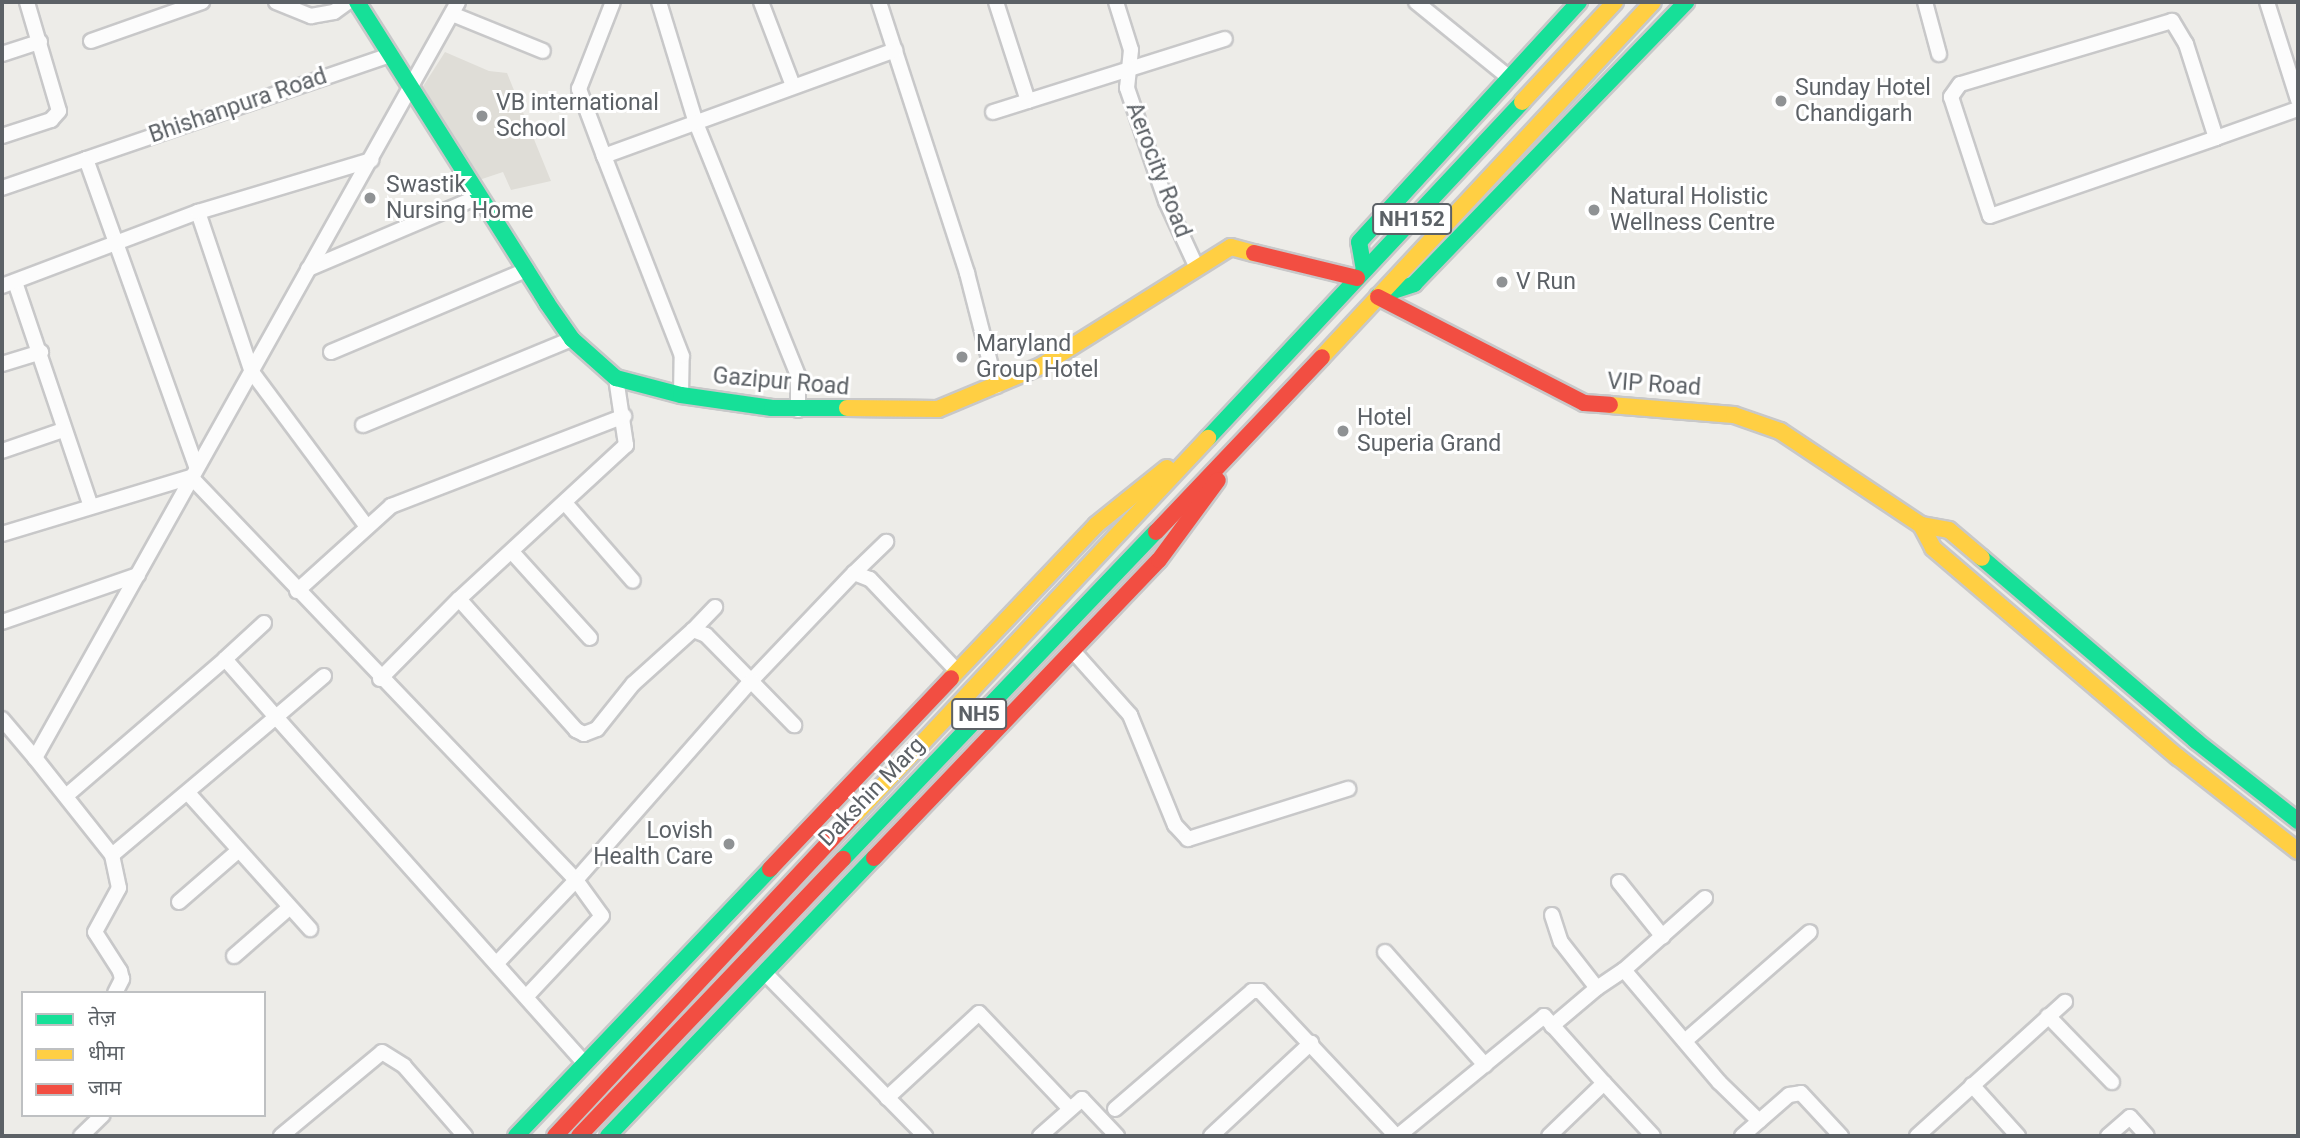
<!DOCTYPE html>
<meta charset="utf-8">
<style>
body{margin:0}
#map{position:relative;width:2300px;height:1138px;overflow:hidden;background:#edece8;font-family:Roboto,"Noto Sans Devanagari",sans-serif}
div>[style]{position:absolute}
.education>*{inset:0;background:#dfddd7}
.roads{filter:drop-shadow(2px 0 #c8c8c9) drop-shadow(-2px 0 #c8c8c9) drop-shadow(0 2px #c8c8c9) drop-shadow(0 -2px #c8c8c9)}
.street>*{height:14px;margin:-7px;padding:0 7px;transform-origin:7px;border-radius:7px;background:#fcfcfc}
.fast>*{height:16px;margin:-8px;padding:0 8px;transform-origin:8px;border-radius:8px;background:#16e098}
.slow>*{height:16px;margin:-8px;padding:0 8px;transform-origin:8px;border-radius:8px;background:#ffcf43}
.jam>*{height:16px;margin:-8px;padding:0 8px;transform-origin:8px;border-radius:8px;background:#f24e42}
.dots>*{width:19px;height:19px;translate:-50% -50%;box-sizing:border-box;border:4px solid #fff;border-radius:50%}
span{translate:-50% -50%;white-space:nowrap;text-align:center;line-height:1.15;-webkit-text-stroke:6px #fff;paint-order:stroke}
.shield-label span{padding:2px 5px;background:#fff;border:2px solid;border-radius:5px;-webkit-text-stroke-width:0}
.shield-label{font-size:21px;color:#5c6166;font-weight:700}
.poi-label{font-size:23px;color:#5c6166}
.left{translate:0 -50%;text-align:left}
.right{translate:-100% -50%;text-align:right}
.street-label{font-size:23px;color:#5c6166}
.frame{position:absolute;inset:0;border:4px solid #5c6166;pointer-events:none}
.legend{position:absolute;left:21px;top:991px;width:245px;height:126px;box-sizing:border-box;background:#fff;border:2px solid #bec0c2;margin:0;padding:9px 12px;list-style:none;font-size:21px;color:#5c6166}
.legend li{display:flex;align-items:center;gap:14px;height:35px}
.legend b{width:35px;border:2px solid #bec0c2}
</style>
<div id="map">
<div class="education">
<div style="clip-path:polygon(445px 52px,489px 71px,507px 73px,551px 181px,511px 190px,503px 172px,479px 180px,422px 88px)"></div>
</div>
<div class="roads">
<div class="street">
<div style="left:276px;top:2px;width:38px;rotate:22deg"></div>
<div style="left:311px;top:16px;width:23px;rotate:-10deg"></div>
<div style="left:334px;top:12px;width:17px;rotate:-36deg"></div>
<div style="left:659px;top:2px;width:127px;rotate:73deg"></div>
<div style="left:696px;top:123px;width:273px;rotate:68deg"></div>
<div style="left:798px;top:376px;width:34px;rotate:90deg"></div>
<div style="left:761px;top:2px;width:90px;rotate:69.1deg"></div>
<div style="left:879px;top:2px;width:285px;rotate:72deg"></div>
<div style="left:967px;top:273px;width:117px;rotate:75.6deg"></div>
<div style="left:996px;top:2px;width:104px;rotate:72.1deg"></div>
<div style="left:1116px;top:2px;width:50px;rotate:72.6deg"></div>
<div style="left:1131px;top:50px;width:38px;rotate:96deg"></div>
<div style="left:1127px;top:88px;width:120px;rotate:71deg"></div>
<div style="left:1166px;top:201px;width:74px;rotate:65.2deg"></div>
<div style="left:1416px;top:2px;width:117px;rotate:39.1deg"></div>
<div style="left:1925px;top:2px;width:54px;rotate:74.9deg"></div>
<div style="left:2267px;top:2px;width:103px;rotate:72.4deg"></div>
<div style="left:452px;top:14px;width:98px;rotate:22.1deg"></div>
<div style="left:91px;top:41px;width:118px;rotate:-19.4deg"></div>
<div style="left:2px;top:54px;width:40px;rotate:-18deg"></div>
<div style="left:993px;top:112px;width:243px;rotate:-17.5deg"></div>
<div style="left:2px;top:136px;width:52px;rotate:-18.1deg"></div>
<div style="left:51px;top:120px;width:12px;rotate:-48deg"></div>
<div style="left:59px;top:111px;width:114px;rotate:-106.4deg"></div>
<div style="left:2216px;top:138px;width:99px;rotate:-107.7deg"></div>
<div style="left:2186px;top:44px;width:27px;rotate:-121deg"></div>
<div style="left:2172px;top:21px;width:221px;rotate:163.4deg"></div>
<div style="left:1960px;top:84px;width:16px;rotate:125deg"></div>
<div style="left:1951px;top:97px;width:125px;rotate:71.9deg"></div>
<div style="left:1990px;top:216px;width:239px;rotate:-19deg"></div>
<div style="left:2216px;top:138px;width:87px;rotate:-19.5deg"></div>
<div style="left:604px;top:156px;width:72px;rotate:-110.5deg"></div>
<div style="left:579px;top:89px;width:93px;rotate:-68.7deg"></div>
<div style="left:86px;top:159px;width:321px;rotate:-18.9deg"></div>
<div style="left:2px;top:188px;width:89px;rotate:-19deg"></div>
<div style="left:86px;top:159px;width:326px;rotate:70.3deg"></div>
<div style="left:198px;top:212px;width:169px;rotate:71.4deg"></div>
<div style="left:252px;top:372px;width:189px;rotate:53.4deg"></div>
<div style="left:308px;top:269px;width:187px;rotate:-23deg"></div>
<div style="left:15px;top:282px;width:234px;rotate:71.3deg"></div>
<div style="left:2px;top:286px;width:210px;rotate:-20.7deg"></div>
<div style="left:198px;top:212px;width:181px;rotate:-16.7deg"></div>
<div style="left:331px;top:352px;width:212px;rotate:-22.8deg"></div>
<div style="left:2px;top:364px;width:41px;rotate:-17.1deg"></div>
<div style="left:616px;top:378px;width:68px;rotate:81.5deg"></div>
<div style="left:626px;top:445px;width:227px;rotate:137.3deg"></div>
<div style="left:459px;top:599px;width:176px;rotate:48.2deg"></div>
<div style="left:576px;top:730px;width:9px;rotate:27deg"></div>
<div style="left:584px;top:734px;width:14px;rotate:-21deg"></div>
<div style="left:597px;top:729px;width:58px;rotate:-51.3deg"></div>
<div style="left:633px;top:684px;width:81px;rotate:-42deg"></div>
<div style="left:693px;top:630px;width:14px;rotate:21deg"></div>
<div style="left:706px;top:635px;width:64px;rotate:45.6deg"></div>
<div style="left:751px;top:681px;width:149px;rotate:-46.4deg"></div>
<div style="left:854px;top:573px;width:17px;rotate:21deg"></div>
<div style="left:870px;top:579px;width:127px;rotate:46.6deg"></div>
<div style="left:681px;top:395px;width:39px;rotate:-89deg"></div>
<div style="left:682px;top:356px;width:215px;rotate:-111.3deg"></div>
<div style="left:604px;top:156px;width:310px;rotate:-20deg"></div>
<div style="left:363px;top:425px;width:226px;rotate:-22.4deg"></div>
<div style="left:2px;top:451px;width:65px;rotate:-19deg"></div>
<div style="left:565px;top:503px;width:103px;rotate:48.9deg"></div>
<div style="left:2px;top:534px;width:197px;rotate:-16.8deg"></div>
<div style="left:191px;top:477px;width:557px;rotate:46.31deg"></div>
<div style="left:576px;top:880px;width:265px;rotate:-48.7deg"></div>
<div style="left:751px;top:681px;width:62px;rotate:45.7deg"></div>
<div style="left:512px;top:552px;width:116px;rotate:47.8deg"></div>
<div style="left:854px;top:573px;width:45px;rotate:-44.1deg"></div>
<div style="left:297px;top:591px;width:127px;rotate:-42.1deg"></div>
<div style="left:391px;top:506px;width:250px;rotate:-21.1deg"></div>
<div style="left:2px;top:622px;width:144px;rotate:-19.1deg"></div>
<div style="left:693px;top:630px;width:32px;rotate:-46deg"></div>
<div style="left:1073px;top:651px;width:86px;rotate:48.3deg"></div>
<div style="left:1130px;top:715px;width:119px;rotate:67.8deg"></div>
<div style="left:1175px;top:825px;width:19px;rotate:47deg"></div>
<div style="left:1188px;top:839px;width:168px;rotate:-17.4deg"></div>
<div style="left:225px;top:659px;width:53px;rotate:-42.7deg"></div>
<div style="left:324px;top:676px;width:63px;rotate:139.5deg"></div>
<div style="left:276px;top:717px;width:465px;rotate:48.3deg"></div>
<div style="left:380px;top:679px;width:112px;rotate:-45.4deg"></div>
<div style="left:2px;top:719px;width:51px;rotate:49.8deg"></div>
<div style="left:188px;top:793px;width:183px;rotate:48.1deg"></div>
<div style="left:66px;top:796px;width:210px;rotate:-40.7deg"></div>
<div style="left:225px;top:659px;width:77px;rotate:48.7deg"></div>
<div style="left:276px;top:717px;width:214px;rotate:139.9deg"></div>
<div style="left:1619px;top:882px;width:70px;rotate:51.3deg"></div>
<div style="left:1705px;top:898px;width:108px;rotate:138.4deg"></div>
<div style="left:1624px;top:970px;width:147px;rotate:49.7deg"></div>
<div style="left:1719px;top:1082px;width:56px;rotate:44.3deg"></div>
<div style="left:179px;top:902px;width:79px;rotate:-40.9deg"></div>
<div style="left:1552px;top:915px;width:28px;rotate:72deg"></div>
<div style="left:1561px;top:942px;width:58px;rotate:52deg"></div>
<div style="left:1597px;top:988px;width:32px;rotate:-34deg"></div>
<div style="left:1385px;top:952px;width:151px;rotate:48.5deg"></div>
<div style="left:234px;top:956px;width:74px;rotate:-41.2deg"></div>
<div style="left:497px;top:963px;width:115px;rotate:-46.4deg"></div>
<div style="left:576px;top:880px;width:44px;rotate:54.2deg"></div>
<div style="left:602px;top:916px;width:110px;rotate:133.2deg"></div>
<div style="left:764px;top:972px;width:230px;rotate:45.5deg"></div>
<div style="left:115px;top:993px;width:16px;rotate:-63deg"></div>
<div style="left:122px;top:979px;width:8px;rotate:-104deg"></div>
<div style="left:120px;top:971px;width:46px;rotate:-122.7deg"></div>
<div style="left:95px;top:932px;width:50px;rotate:-61.4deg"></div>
<div style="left:119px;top:888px;width:34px;rotate:-102deg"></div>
<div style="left:112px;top:855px;width:124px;rotate:-128.4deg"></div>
<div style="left:35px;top:758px;width:866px;rotate:-60.77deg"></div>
<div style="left:2048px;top:1016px;width:92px;rotate:45.9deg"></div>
<div style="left:1552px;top:1026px;width:59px;rotate:-40.2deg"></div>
<div style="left:1686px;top:1040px;width:164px;rotate:-41.1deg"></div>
<div style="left:1604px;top:1083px;width:72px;rotate:47.2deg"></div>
<div style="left:1972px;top:1085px;width:69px;rotate:48deg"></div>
<div style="left:887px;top:1098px;width:125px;rotate:-42.7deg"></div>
<div style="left:979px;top:1013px;width:132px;rotate:46.5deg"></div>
<div style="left:1115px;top:1109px;width:181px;rotate:-40.7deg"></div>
<div style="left:1252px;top:991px;width:8px"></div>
<div style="left:1260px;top:991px;width:199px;rotate:46.8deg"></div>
<div style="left:81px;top:1136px;width:30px;rotate:-44deg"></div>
<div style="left:281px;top:1136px;width:131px;rotate:-39.7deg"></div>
<div style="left:382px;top:1052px;width:26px;rotate:32deg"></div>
<div style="left:404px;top:1066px;width:93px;rotate:48.9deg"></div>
<div style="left:1040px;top:1136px;width:56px;rotate:-41.4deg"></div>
<div style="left:1082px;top:1099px;width:51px;rotate:46.6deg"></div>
<div style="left:1211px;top:1136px;width:137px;rotate:-42.9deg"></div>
<div style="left:1398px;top:1136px;width:189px;rotate:-39.4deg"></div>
<div style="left:1544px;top:1016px;width:90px;rotate:48.2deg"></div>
<div style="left:1604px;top:1083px;width:76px;rotate:136.1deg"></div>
<div style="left:1742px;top:1136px;width:62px;rotate:-41.1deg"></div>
<div style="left:1789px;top:1095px;width:12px;rotate:-9deg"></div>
<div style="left:1801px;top:1093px;width:59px;rotate:47.1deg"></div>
<div style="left:1917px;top:1136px;width:200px;rotate:-42.2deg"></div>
<div style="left:2108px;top:1136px;width:29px;rotate:-41deg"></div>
<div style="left:2130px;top:1117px;width:25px;rotate:48deg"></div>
</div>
<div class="fast">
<div style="left:357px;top:2px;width:356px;rotate:57.7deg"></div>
<div style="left:547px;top:303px;width:44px;rotate:55.2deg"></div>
<div style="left:572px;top:339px;width:59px;rotate:41.6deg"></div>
<div style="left:616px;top:378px;width:67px;rotate:14.7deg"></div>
<div style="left:681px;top:395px;width:92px;rotate:8.1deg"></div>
<div style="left:772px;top:408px;width:75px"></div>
<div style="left:1364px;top:270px;width:28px;rotate:-100deg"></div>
<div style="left:1359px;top:242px;width:326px;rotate:-47.5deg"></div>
<div style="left:1378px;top:296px;width:38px;rotate:-18deg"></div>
<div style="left:1414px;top:284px;width:392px;rotate:-46deg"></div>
<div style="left:1208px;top:438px;width:460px;rotate:-46.9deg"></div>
<div style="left:1982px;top:558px;width:282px;rotate:40.5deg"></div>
<div style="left:2196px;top:741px;width:130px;rotate:38.1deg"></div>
<div style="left:843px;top:859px;width:453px;rotate:-46.3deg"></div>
<div style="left:516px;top:1136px;width:369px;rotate:-46.4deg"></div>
<div style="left:608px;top:1136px;width:385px;rotate:-46.3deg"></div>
</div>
<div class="slow">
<div style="left:1522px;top:102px;width:137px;rotate:-47.1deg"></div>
<div style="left:1322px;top:357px;width:485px;rotate:-47deg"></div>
<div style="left:1610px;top:405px;width:124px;rotate:4.6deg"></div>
<div style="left:1734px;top:415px;width:49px;rotate:19.2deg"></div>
<div style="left:1780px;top:431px;width:169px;rotate:33.7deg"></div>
<div style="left:1921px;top:525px;width:28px;rotate:10deg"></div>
<div style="left:1949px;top:530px;width:43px;rotate:40.3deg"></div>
<div style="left:847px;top:408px;width:91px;rotate:0.6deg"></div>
<div style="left:938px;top:409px;width:112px;rotate:-22.7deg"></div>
<div style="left:1041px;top:366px;width:224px;rotate:-32.1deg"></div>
<div style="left:1231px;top:247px;width:24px;rotate:15deg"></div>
<div style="left:1921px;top:525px;width:26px;rotate:62deg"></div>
<div style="left:1933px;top:548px;width:322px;rotate:40.5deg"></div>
<div style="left:2178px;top:757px;width:152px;rotate:38.1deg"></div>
<div style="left:951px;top:678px;width:211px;rotate:-46.5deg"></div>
<div style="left:1096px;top:525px;width:91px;rotate:-38.8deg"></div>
<div style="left:852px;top:818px;width:521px;rotate:-46.87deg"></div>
</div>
<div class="jam">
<div style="left:1254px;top:253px;width:106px;rotate:13.6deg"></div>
<div style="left:1378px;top:297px;width:232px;rotate:27.2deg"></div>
<div style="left:1584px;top:403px;width:26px;rotate:4deg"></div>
<div style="left:1156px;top:532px;width:241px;rotate:-46.5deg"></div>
<div style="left:874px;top:858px;width:412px;rotate:-46.3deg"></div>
<div style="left:1159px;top:560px;width:99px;rotate:-53.6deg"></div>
<div style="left:770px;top:869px;width:263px;rotate:-46.5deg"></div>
<div style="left:555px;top:1136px;width:435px;rotate:-47deg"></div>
<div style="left:579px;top:1136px;width:383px;rotate:-46.4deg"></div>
</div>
</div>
<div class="dots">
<div style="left:1781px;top:101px;background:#8f9294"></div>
<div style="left:482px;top:116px;background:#8f9294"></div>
<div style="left:370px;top:198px;background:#8f9294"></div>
<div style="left:1594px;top:210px;background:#8f9294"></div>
<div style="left:1502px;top:282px;background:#8f9294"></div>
<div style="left:962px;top:357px;background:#8f9294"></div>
<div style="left:1343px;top:431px;background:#8f9294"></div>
<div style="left:729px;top:844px;background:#8f9294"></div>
</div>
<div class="shield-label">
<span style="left:1412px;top:219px">NH152</span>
<span style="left:979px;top:714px">NH5</span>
</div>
<div class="poi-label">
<span class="left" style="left:1795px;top:101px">Sunday Hotel<br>Chandigarh</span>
<span class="left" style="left:496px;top:116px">VB international<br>School</span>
<span class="left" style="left:386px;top:198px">Swastik<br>Nursing Home</span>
<span class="left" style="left:1610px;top:210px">Natural Holistic<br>Wellness Centre</span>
<span class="left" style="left:1516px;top:282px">V Run</span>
<span class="left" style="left:976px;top:357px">Maryland<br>Group Hotel</span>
<span class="left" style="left:1357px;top:431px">Hotel<br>Superia Grand</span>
<span class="right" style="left:713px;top:844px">Lovish<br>Health Care</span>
</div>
<div class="street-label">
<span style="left:238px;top:106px;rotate:-19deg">Bhishanpura Road</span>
<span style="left:1158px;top:170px;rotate:69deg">Aerocity Road</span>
<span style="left:781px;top:382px;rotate:5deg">Gazipur Road</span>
<span style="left:1654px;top:385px;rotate:4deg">VIP Road</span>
<span style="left:872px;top:792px;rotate:-46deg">Dakshin Marg</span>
</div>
<div class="frame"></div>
<ul class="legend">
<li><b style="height:9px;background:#16e098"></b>तेज़</li>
<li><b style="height:9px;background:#ffcf43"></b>धीमा</li>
<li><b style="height:9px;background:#f24e42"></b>जाम</li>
</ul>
</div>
